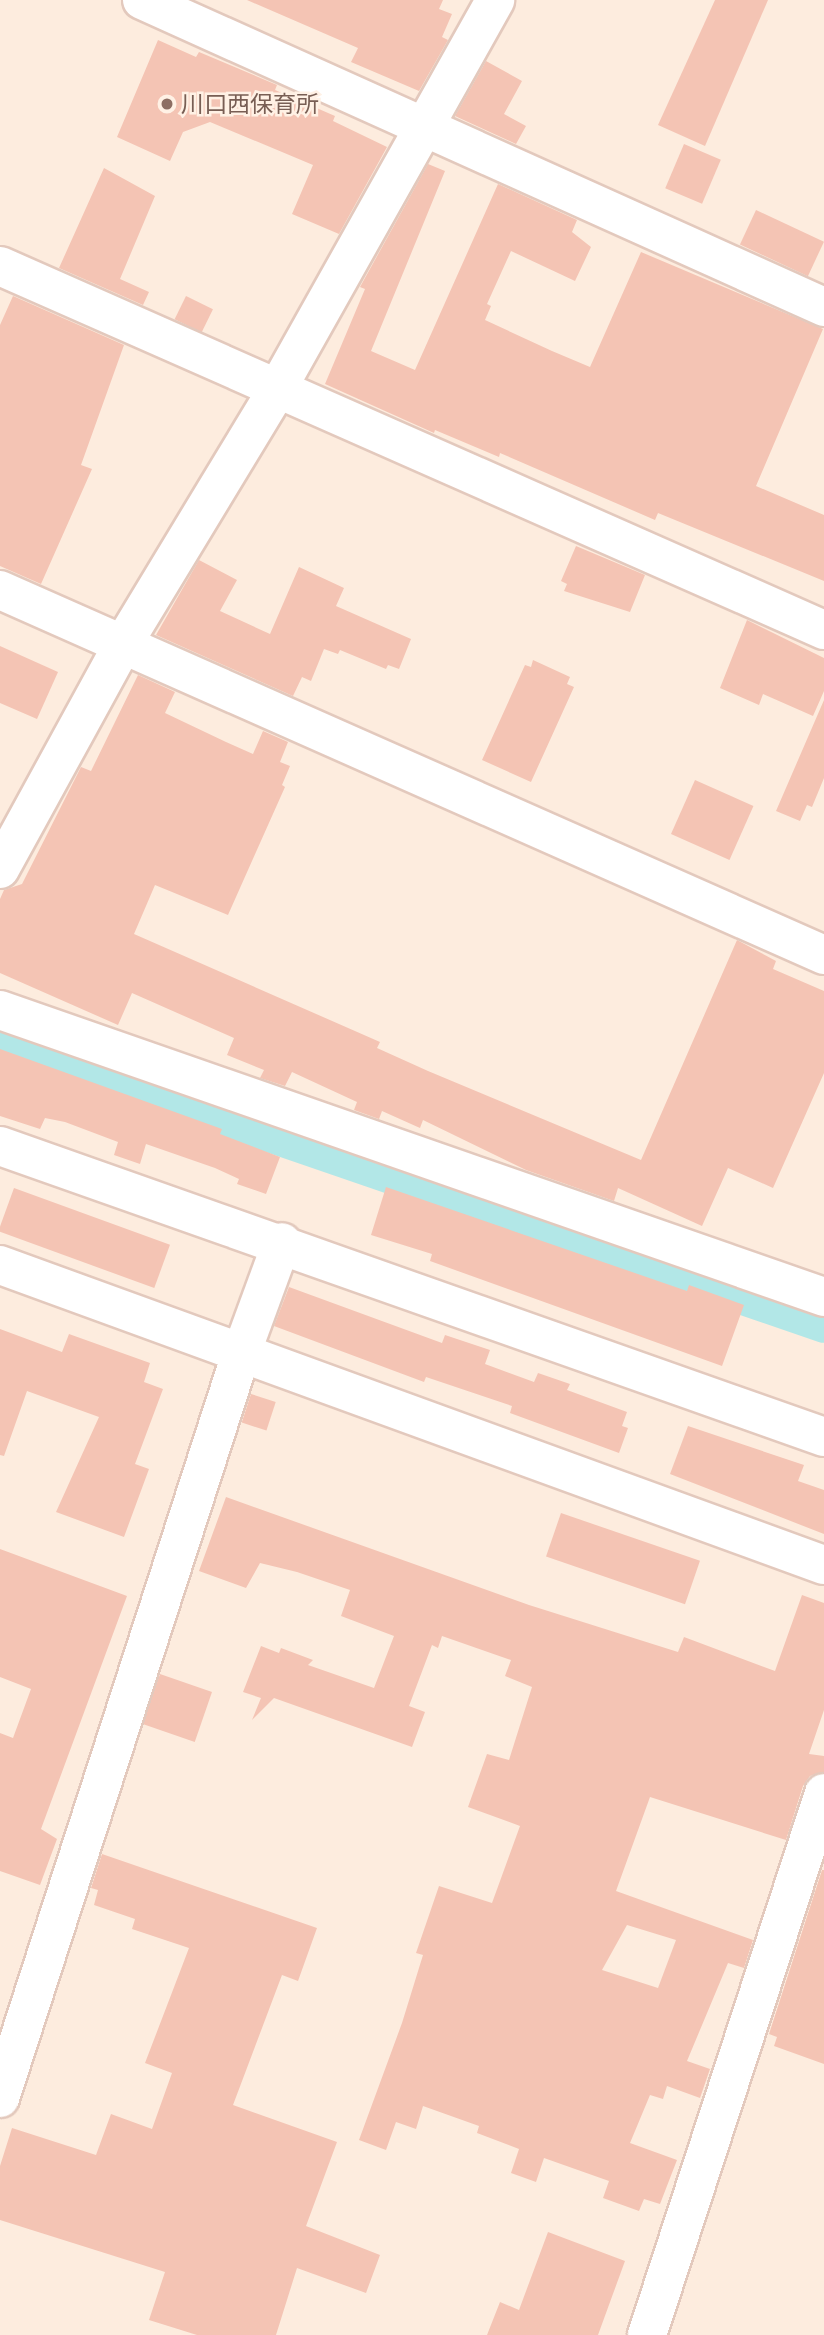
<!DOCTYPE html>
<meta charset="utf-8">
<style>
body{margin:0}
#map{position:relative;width:824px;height:2335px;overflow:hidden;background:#fdecde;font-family:"Public Sans","Noto Sans JP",sans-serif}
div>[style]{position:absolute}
.canal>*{height:35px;margin:-17.5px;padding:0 17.5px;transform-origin:17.5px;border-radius:17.5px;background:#b2e7e7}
.building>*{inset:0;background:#f4c4b4;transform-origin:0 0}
.roads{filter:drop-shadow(2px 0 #e3c9bd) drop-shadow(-2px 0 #e3c9bd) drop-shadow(0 2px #e3c9bd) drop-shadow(0 -2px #e3c9bd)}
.minor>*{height:38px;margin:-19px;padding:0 19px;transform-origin:19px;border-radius:19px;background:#fff}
.dots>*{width:19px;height:19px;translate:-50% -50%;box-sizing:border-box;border:4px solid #fff1e5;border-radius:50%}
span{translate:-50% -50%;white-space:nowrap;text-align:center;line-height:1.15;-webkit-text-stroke:5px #fff1e5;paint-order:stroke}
.education-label{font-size:23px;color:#785e54}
.left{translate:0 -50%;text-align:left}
</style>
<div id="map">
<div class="canal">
<div style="left:0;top:1042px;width:871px;rotate:18.95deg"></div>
</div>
<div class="building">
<div style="clip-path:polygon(247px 0,443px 0,439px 9px,452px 14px,442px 37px,448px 40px,419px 91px,351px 62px,358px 48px)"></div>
<div style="clip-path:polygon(715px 0,768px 0,705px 146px,658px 125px)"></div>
<div style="clip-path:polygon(158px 40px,196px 57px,199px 52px,277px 85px,275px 90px,335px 116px,333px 121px,387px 147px,339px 234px,292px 214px,313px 165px,210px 122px,183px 132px,170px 161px,117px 137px)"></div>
<div style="clip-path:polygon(486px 61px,522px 81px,504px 114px,526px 126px,516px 144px,455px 116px)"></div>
<div style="left:684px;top:144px;width:40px;height:48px;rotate:23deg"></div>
<div style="clip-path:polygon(428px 164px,445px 171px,371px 351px,415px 370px,498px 184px,577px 220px,572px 232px,591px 247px,575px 281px,511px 251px,487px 304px,491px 306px,485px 320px,552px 351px,590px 367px,641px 252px,823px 329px,756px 486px,824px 515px,824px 581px,658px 513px,655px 520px,500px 453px,499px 457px,435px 430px,434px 433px,325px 384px,365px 289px,360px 287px)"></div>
<div style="clip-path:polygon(104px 168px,155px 196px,120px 279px,149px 292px,143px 305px,59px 268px)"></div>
<div style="left:756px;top:210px;width:75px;height:38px;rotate:25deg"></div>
<div style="clip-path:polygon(13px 296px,124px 345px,81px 465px,92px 469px,41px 584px,0 566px,0 325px)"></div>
<div style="left:186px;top:296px;width:30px;height:26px;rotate:26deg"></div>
<div style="clip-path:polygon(576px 546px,645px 575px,630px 612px,564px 591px,567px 584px,561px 581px)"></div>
<div style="clip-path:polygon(199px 560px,237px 580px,220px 611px,270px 634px,299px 567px,344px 588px,336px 606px,411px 639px,399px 669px,388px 665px,386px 669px,340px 650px,338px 654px,324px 649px,311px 681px,302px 677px,293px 696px,156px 635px)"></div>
<div style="clip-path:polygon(747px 620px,824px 658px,824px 691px,813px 716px,763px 694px,759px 705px,720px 688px)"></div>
<div style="clip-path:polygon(0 646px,58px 672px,37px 719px,0 703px)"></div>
<div style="clip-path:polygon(533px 660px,570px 677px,567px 684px,574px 687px,531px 782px,482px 760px,525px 665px,531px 667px)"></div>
<div style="clip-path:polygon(138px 675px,175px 692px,165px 713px,226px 742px,253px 754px,263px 731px,288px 742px,280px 762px,290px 766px,282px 785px,285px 787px,228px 915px,155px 885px,134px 934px,380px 1042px,377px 1048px,428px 1071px,641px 1160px,737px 940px,776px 961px,773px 969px,824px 991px,824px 1073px,773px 1188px,728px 1168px,702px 1226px,618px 1188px,614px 1201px,526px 1170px,423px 1120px,420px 1128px,382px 1111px,379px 1119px,354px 1110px,357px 1102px,292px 1072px,285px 1086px,260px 1078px,264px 1070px,227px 1055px,234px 1038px,132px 993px,118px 1025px,0 973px,0 899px,4px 890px,22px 884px,81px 767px,91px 771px)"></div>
<div style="clip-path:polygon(824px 700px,824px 778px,812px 807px,807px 805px,800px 821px,776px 811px)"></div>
<div style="left:695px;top:780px;width:64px;height:59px;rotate:24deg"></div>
<div style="clip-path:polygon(0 1049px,222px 1129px,220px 1134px,280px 1157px,266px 1194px,237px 1184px,239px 1179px,215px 1168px,146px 1144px,140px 1164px,114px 1155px,118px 1142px,65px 1122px,45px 1118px,40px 1129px,0 1116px)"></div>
<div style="clip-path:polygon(386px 1187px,687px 1291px,689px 1285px,744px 1305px,722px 1366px,430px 1261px,432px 1254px,371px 1235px)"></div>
<div style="left:14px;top:1188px;width:166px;height:46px;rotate:20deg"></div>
<div style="clip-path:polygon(289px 1287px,442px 1343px,445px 1335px,490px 1350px,485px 1364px,534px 1382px,538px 1373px,570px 1384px,567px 1390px,627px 1412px,622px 1426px,628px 1428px,619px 1453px,510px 1413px,512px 1406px,426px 1377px,424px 1382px,274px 1326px)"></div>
<div style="clip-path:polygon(0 1329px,62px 1352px,69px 1334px,150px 1363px,144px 1382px,163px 1389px,135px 1464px,149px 1469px,124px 1537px,56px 1512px,99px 1417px,27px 1391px,4px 1456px,0 1455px)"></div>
<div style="left:251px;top:1394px;width:26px;height:30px;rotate:18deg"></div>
<div style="clip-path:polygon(688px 1426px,804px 1465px,798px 1481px,824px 1490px,824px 1534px,670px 1474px)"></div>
<div style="clip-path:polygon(evenodd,226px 1497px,529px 1605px,678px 1652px,684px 1637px,775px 1671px,802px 1595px,824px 1603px,824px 1710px,809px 1754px,824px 1756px,824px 1772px,810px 1776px,803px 1786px,786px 1840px,650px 1797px,616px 1891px,753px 1940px,744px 1968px,728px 1963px,687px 2061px,710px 2069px,700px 2098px,667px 2086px,663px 2099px,650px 2095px,630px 2143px,677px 2160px,660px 2204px,644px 2199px,639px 2211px,603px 2198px,609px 2181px,544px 2158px,536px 2182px,511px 2173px,519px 2149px,477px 2133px,479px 2126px,423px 2106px,416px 2129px,396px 2122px,386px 2150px,359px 2140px,402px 2023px,423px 1955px,416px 1953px,439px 1886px,492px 1903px,520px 1826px,468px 1807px,487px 1754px,509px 1760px,532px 1687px,505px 1676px,511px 1660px,442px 1636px,438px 1648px,432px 1645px,409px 1706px,425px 1712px,412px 1747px,274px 1698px,252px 1720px,261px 1698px,243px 1692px,261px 1646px,279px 1653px,281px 1648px,313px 1660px,308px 1665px,374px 1688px,394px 1636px,341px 1616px,350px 1590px,297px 1572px,260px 1563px,246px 1588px,199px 1571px,226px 1497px,627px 1925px,676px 1940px,658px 1988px,602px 1970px,627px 1925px)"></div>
<div style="left:561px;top:1513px;width:147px;height:46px;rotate:19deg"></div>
<div style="clip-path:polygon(0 1549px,127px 1596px,41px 1829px,57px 1839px,40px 1885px,0 1871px,0 1733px,13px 1738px,31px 1689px,0 1677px)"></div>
<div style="left:160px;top:1674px;width:55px;height:53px;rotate:19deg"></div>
<div style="clip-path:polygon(102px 1854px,317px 1928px,298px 1981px,282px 1975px,233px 2105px,337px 2142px,306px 2226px,380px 2255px,366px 2293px,297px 2268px,276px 2335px,197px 2335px,149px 2320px,165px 2272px,0 2220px,0 2166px,12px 2128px,96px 2155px,111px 2114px,152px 2129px,172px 2073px,145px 2063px,189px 1948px,132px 1929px,135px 1919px,94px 1905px,98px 1890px,91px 1888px)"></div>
<div style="clip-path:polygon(822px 1870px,824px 1870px,824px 2064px,774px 2046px,777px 2037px,769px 2034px)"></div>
<div style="clip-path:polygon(548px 2232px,625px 2261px,598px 2335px,487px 2335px,500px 2302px,519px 2310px)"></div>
</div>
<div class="roads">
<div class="minor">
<div style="left:142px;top:0;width:748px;rotate:24.23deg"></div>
<div style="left:0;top:266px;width:901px;rotate:23.83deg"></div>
<div style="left:0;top:590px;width:901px;rotate:23.89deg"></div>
<div style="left:0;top:869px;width:256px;rotate:-61.3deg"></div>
<div style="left:123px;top:644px;width:296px;rotate:-58.8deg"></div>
<div style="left:276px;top:391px;width:448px;rotate:-60.7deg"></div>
<div style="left:0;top:1010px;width:873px;rotate:19.2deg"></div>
<div style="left:0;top:1146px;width:874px;rotate:19.45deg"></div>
<div style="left:0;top:1265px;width:877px;rotate:20.01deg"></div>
<div style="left:0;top:2098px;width:782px;rotate:-72.05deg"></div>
<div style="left:241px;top:1354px;width:119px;rotate:-69.9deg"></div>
<div style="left:647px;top:2335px;width:570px;rotate:-71.91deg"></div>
</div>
</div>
<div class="dots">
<div style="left:167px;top:104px;background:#8d6e63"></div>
</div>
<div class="education-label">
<span class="left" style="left:181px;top:104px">川口西保育所</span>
</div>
</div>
